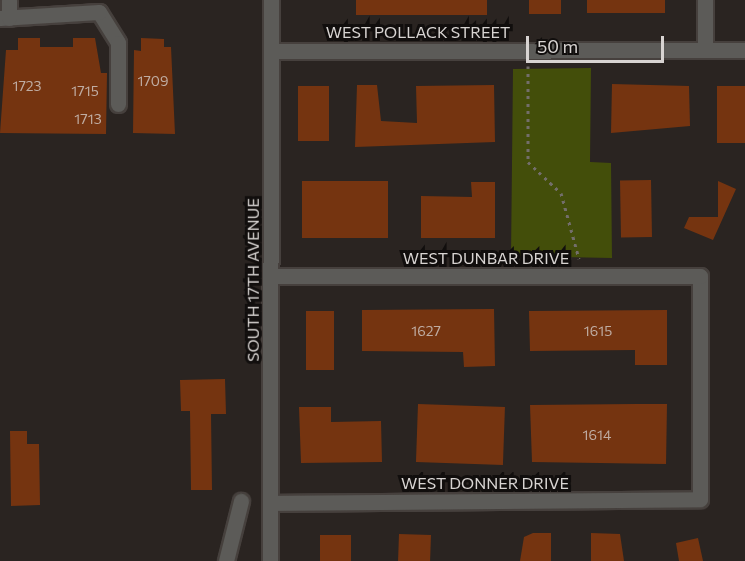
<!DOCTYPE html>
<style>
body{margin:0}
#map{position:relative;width:745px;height:561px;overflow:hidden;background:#2a2421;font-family:Commissioner,sans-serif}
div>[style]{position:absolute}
.green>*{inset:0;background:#434e0a}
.building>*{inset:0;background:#753410;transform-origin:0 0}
.path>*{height:3px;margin-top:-1.5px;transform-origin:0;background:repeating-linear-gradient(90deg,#736e6b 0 3px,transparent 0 7.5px)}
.roads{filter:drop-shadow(2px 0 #46403d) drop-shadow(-2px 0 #46403d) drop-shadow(0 2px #46403d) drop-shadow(0 -2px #46403d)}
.minor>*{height:15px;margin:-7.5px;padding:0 7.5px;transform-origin:7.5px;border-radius:7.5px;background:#5c5b58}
span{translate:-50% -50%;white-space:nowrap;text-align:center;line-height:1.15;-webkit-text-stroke:6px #110e0d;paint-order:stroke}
.number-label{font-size:14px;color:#bfaca2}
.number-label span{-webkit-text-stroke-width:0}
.street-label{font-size:16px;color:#d8d4d2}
.scale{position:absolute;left:526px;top:36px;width:138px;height:27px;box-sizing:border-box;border:3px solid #d8d4d2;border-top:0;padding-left:8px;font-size:18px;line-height:21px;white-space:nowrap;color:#d8d4d2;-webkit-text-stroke:4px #110e0d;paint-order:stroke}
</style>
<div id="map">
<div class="green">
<div style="clip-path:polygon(591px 68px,590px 162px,611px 163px,612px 258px,511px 256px,513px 69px)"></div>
</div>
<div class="building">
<div style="left:356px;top:0;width:131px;height:15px"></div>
<div style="left:529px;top:0;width:32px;height:14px"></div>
<div style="left:587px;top:0;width:78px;height:13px"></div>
<div style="clip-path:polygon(18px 38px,40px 38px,40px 47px,73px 47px,73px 38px,95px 38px,101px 73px,107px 73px,106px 134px,0 133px,6px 50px,18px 50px)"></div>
<div style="clip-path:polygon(141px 38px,164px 39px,164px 47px,171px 47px,175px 134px,133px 133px,134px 50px,141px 51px)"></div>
<div style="clip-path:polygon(612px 84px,689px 86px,690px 126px,611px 133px)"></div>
<div style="clip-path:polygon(357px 85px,377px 85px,381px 121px,417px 123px,416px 86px,494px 85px,495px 142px,355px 147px)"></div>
<div style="left:298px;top:86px;width:31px;height:55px"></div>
<div style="left:717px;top:86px;width:28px;height:57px"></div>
<div style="left:651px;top:180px;width:57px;height:31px;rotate:89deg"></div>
<div style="left:388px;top:181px;width:57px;height:86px;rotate:90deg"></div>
<div style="clip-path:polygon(718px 181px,736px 189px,713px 240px,684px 228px,689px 217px,718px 217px)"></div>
<div style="clip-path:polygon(471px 182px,495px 182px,495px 238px,421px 238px,421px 196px,472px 197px)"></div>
<div style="clip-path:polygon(494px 309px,495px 366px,464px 367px,463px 352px,362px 351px,362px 310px)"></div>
<div style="clip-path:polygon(667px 310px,667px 365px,635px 365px,635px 350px,530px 351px,529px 311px)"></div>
<div style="left:306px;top:311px;width:28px;height:59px"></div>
<div style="clip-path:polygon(225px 379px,226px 414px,211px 414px,212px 490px,191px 490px,190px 411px,181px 411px,180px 380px)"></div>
<div style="left:418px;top:404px;width:87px;height:58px;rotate:2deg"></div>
<div style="clip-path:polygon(635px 404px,667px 404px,666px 464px,532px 462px,530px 405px)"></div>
<div style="clip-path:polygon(299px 407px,331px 407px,331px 422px,381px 421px,382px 462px,301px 463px)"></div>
<div style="clip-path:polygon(10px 431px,27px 431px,27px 444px,39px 444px,40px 505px,11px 506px)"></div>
<div style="clip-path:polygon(533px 533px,551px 533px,551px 561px,520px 561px,524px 537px)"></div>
<div style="clip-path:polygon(591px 533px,620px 534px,624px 561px,591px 561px)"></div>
<div style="left:399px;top:534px;width:32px;height:27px;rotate:2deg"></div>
<div style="left:320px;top:535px;width:31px;height:26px"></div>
<div style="clip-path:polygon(698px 538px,703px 561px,679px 561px,676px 543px)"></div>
</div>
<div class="path">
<div style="left:528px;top:66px;width:96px;rotate:90deg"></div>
<div style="left:528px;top:162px;width:45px;rotate:43.2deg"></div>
<div style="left:561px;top:193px;width:68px;rotate:74.7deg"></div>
</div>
<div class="roads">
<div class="minor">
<div style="left:705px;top:0;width:50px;rotate:90deg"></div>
<div style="left:99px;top:12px;width:36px;rotate:58deg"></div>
<div style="left:118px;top:43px;width:61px;rotate:90deg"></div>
<div style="left:0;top:18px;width:99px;rotate:-3.5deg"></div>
<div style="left:9px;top:18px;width:18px;rotate:-90deg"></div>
<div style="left:272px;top:51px;width:473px;rotate:-0.1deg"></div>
<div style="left:270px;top:503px;width:430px;rotate:-0.5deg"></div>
<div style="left:700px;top:499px;width:223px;rotate:-90deg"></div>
<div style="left:700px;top:276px;width:428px;rotate:180deg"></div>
<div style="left:226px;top:561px;width:62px;rotate:-76deg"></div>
<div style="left:270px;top:561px;width:561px;rotate:-89.9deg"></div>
</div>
</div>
<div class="number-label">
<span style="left:153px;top:81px">1709</span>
<span style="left:27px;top:86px">1723</span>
<span style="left:85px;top:91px">1715</span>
<span style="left:88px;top:119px">1713</span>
<span style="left:426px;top:331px">1627</span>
<span style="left:598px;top:331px">1615</span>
<span style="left:597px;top:435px">1614</span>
</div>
<div class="street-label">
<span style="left:418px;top:32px">WEST POLLACK STREET</span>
<span style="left:486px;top:258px">WEST DUNBAR DRIVE</span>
<span style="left:253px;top:280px;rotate:-90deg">SOUTH 17TH AVENUE</span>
<span style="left:485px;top:483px">WEST DONNER DRIVE</span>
</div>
<div class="scale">50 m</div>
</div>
